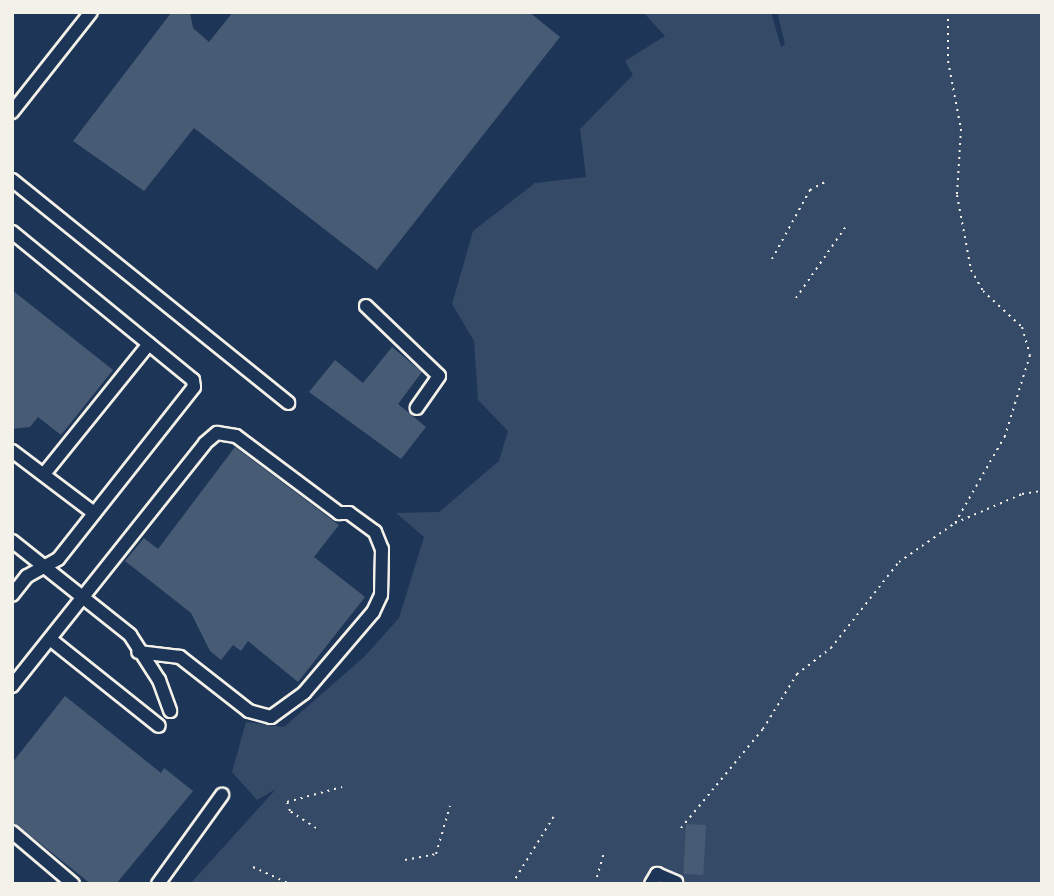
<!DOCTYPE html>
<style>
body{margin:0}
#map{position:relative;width:1054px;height:896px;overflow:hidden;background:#1d3557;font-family:Itim,sans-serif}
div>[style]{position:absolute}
.green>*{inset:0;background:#354a67}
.building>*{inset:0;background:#485b74;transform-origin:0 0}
.path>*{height:2px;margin-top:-1px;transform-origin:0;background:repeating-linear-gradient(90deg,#f4f1e8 0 2px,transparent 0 7px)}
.roads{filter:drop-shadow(2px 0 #f4f1e8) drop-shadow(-2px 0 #f4f1e8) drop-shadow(0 2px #f4f1e8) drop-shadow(0 -2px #f4f1e8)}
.minor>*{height:12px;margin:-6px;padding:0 6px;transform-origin:6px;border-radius:6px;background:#1d3557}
span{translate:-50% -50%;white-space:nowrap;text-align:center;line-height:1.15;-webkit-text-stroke:5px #1d3557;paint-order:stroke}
.frame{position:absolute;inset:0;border:14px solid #f4f1e8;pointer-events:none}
</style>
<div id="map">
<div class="green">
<div style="clip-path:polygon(643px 12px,771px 12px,781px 47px,785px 44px,777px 12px,1042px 12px,1042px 884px,190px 884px,276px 789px,257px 800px,232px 772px,246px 722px,284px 727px,364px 657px,399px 618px,424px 537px,396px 513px,439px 512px,499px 461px,508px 431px,478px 400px,474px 341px,452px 304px,473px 231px,535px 183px,586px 177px,580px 129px,633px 75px,625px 61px,665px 36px)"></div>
</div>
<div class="building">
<div style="clip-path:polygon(190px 12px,193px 28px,209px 42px,233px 12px,529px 12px,560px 37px,377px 270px,194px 128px,144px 191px,73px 141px,171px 13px)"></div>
<div style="clip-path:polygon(12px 290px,113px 370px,61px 435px,38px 417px,30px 427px,12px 429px)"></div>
<div style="clip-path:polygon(392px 347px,422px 372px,398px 404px,426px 427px,401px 459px,309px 392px,335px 360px,363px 383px)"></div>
<div style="clip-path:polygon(235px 447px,339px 525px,314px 557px,365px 597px,298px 682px,248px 641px,241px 651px,233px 645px,221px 660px,210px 651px,191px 613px,125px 561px,144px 538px,158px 549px)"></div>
<div style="clip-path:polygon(65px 696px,161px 773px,164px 768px,193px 791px,116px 884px,91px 884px,12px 821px,12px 763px)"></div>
<div style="left:686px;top:824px;width:20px;height:50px;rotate:3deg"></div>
</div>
<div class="path">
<div style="left:948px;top:12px;width:49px;rotate:90deg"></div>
<div style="left:948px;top:61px;width:69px;rotate:79.2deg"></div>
<div style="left:961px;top:129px;width:66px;rotate:93.5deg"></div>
<div style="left:957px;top:195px;width:76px;rotate:79.4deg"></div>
<div style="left:971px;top:270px;width:24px;rotate:60deg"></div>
<div style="left:983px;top:291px;width:53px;rotate:42.7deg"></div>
<div style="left:1022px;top:327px;width:29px;rotate:74deg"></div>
<div style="left:1030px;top:355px;width:85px;rotate:107.2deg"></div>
<div style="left:1005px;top:436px;width:100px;rotate:119.9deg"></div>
<div style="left:772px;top:259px;width:79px;rotate:-61.2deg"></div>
<div style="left:810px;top:190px;width:19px;rotate:-28deg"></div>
<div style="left:796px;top:298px;width:89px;rotate:-55.1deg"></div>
<div style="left:316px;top:828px;width:31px;rotate:-147deg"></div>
<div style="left:290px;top:811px;width:9px;rotate:-108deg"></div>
<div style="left:287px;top:802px;width:57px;rotate:-15.3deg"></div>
<div style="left:681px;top:828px;width:129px;rotate:-50.4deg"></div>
<div style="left:763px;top:729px;width:65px;rotate:-58.3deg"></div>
<div style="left:797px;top:674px;width:43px;rotate:-37.4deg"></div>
<div style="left:831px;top:648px;width:110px;rotate:-51.7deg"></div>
<div style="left:899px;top:562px;width:68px;rotate:-34.9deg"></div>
<div style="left:955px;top:523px;width:73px;rotate:-23.4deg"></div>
<div style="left:1022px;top:494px;width:20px;rotate:-9deg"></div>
<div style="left:405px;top:860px;width:32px;rotate:-11deg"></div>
<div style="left:436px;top:854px;width:50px;rotate:-73.7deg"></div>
<div style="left:253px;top:867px;width:41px;rotate:24.7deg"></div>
<div style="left:512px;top:884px;width:80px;rotate:-58.3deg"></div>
<div style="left:595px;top:884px;width:32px;rotate:-74deg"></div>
</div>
<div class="roads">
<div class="minor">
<div style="left:12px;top:112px;width:127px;rotate:-51.7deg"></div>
<div style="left:12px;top:180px;width:355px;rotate:38.9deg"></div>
<div style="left:12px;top:232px;width:234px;rotate:39.3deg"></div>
<div style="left:193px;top:380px;width:7px;rotate:82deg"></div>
<div style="left:194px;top:387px;width:219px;rotate:128.3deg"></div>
<div style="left:58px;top:559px;width:35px;rotate:151deg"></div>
<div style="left:27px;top:576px;width:24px;rotate:128deg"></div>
<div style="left:366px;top:306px;width:101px;rotate:43.8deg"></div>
<div style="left:439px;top:376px;width:39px;rotate:125deg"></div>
<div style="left:12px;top:451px;width:103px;rotate:37.1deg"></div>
<div style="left:44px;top:474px;width:167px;rotate:-51.1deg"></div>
<div style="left:12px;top:541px;width:151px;rotate:38.5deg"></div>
<div style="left:130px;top:635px;width:54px;rotate:57.2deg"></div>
<div style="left:159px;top:680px;width:33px;rotate:70deg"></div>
<div style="left:50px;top:639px;width:139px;rotate:38.6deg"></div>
<div style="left:12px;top:686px;width:310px;rotate:-51.5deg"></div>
<div style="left:205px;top:443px;width:16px;rotate:-40deg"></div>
<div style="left:217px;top:433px;width:19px;rotate:9deg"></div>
<div style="left:236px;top:436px;width:129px;rotate:36.8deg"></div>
<div style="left:339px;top:513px;width:10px"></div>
<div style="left:349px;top:513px;width:32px;rotate:36deg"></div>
<div style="left:375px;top:532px;width:18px;rotate:68deg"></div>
<div style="left:382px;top:549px;width:46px;rotate:91.2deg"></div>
<div style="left:381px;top:595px;width:19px;rotate:115deg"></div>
<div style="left:373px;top:612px;width:106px;rotate:130.4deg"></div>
<div style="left:304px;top:693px;width:41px;rotate:144deg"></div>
<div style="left:271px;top:717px;width:23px;rotate:-165deg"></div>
<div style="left:249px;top:711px;width:88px;rotate:-142deg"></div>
<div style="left:180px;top:657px;width:42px;rotate:-173.2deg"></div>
<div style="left:12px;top:832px;width:80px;rotate:40.4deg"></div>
<div style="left:158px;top:884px;width:110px;rotate:-54.3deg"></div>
<div style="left:651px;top:884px;width:12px;rotate:-59deg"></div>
<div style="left:657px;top:874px;width:21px;rotate:23deg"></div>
</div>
</div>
<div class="frame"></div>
</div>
